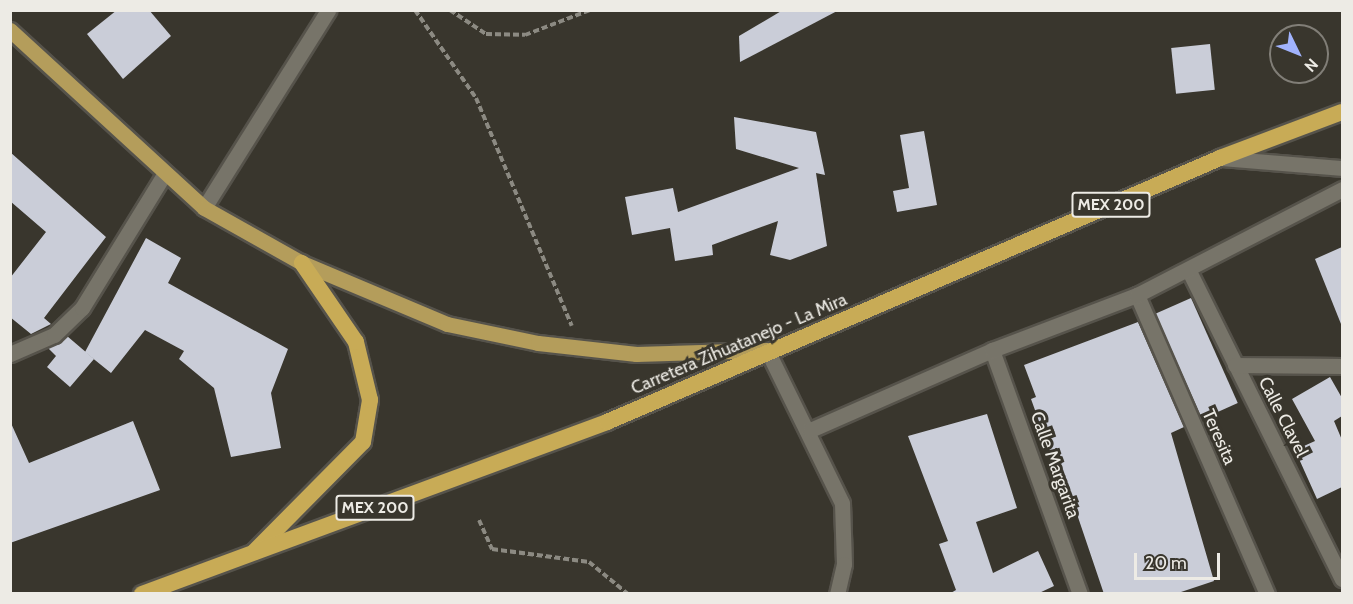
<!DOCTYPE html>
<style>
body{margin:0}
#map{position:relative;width:1353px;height:604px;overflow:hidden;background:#39362d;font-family:Cabin,sans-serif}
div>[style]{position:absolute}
.building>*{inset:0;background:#cacdd8;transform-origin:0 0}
.path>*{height:4px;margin-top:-2px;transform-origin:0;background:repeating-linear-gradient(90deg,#8c8a82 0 6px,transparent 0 9px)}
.roads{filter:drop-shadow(2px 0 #56534b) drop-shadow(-2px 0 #56534b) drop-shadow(0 2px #56534b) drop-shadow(0 -2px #56534b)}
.minor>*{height:15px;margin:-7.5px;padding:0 7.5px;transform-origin:7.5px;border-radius:7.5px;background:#777469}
.primary>*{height:15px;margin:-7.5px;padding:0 7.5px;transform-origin:7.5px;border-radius:7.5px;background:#b49d5b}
.trunk>*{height:16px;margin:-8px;padding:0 8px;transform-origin:8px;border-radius:8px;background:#c8ab56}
span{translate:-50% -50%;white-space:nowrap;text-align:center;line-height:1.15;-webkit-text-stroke:6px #39362d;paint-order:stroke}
.shield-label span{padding:2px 4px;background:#39362d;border:2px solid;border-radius:4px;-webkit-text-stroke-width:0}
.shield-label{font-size:16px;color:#edebe5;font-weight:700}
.street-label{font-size:18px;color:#edebe5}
.frame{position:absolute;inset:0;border:12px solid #edebe5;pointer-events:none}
.north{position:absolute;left:1269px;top:24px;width:60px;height:60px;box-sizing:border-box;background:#39362d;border:2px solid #817e77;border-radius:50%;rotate:133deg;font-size:16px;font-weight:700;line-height:24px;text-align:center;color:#edebe5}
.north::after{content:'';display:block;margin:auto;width:21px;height:27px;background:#a1b3fd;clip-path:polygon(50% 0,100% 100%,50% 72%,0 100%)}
.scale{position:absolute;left:1134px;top:553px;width:86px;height:27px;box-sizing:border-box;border:3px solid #edebe5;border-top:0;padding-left:8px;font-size:18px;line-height:21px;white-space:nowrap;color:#edebe5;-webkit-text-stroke:4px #39362d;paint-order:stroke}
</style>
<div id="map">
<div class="building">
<div style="clip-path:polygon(117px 10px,149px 10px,171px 36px,123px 79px,87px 34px)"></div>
<div style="clip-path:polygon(783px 10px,839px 10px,740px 62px,739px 36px)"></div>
<div style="left:1210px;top:44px;width:46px;height:39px;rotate:84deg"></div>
<div style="clip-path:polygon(734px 117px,816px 132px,825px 175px,816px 173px,827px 246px,790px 260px,770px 255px,778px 221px,712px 245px,713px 255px,675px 261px,670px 228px,632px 235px,625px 197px,673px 188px,678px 212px,799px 168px,736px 149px)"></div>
<div style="clip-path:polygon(924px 131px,937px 205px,897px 212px,893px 191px,909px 188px,900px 135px)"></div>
<div style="clip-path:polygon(10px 152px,106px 237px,44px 318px,51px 324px,31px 334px,10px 317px,10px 278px,46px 232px,10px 201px)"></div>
<div style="clip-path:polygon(146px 238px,181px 258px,168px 283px,288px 349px,271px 393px,281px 448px,231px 457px,214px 388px,179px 359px,184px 351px,145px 330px,111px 373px,85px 352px)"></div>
<div style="clip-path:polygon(1342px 247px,1342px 324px,1341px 324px,1315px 259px)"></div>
<div style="left:1191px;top:298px;width:115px;height:39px;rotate:66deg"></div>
<div style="clip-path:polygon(1138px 322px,1184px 427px,1171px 433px,1214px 581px,1175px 594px,1104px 594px,1059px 461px,1054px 463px,1031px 399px,1036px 397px,1024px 365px)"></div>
<div style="clip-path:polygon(67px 336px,94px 359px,70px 387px,47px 367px,56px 356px,48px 348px)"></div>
<div style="clip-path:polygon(1330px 377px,1342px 398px,1342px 416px,1334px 421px,1342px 440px,1342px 487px,1317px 499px,1295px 450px,1315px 441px,1292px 399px)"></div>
<div style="clip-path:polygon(987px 414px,1017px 508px,976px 522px,993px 573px,1038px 551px,1054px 586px,1037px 594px,949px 594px,956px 590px,939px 544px,948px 541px,908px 436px)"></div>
<div style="clip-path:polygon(10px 421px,29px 463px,133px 421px,160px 490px,10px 543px)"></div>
</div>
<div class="path">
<div style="left:415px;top:10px;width:107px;rotate:55.3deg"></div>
<div style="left:476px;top:98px;width:247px;rotate:67.2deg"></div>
<div style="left:450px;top:10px;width:43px;rotate:33.7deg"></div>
<div style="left:486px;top:34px;width:39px;rotate:1deg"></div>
<div style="left:525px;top:35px;width:70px;rotate:-21deg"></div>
<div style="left:479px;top:520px;width:32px;rotate:66deg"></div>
<div style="left:492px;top:549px;width:98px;rotate:7.6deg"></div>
<div style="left:589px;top:562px;width:50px;rotate:39.4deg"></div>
</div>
<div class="roads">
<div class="minor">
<div style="left:1220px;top:158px;width:122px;rotate:4.7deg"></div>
<div style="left:204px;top:208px;width:234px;rotate:-57.9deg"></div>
<div style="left:1189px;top:271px;width:344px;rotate:63.6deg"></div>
<div style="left:1137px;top:295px;width:326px;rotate:66.5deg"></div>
<div style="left:767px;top:350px;width:170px;rotate:63.9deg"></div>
<div style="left:842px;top:503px;width:61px;rotate:88.1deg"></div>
<div style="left:844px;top:564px;width:31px;rotate:103deg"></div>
<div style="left:992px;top:350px;width:259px;rotate:70.2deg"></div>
<div style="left:10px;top:354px;width:48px;rotate:-23.4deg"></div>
<div style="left:54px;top:335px;width:39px;rotate:-44deg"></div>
<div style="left:82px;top:308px;width:158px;rotate:-58.4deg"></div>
<div style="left:1235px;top:365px;width:107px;rotate:0.5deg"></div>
<div style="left:810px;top:430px;width:199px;rotate:-23.7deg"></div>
<div style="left:992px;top:350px;width:155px;rotate:-20.8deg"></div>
<div style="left:1137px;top:295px;width:231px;rotate:-27.3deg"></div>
</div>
<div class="primary">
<div style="left:10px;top:30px;width:263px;rotate:42.5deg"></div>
<div style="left:204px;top:208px;width:112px;rotate:29.3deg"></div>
<div style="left:302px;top:263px;width:157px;rotate:22.8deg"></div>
<div style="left:447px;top:324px;width:93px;rotate:11.8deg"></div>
<div style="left:538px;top:343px;width:99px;rotate:6.4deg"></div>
<div style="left:636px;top:354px;width:131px;rotate:-1.7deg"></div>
</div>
<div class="trunk">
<div style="left:254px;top:552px;width:155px;rotate:-45.3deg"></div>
<div style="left:363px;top:442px;width:43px;rotate:-80.5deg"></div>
<div style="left:370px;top:400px;width:60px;rotate:-103.6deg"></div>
<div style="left:356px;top:342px;width:96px;rotate:-124.4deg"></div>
<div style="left:142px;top:594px;width:496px;rotate:-20.3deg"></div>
<div style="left:607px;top:422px;width:667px;rotate:-23.3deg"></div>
<div style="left:1220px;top:158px;width:130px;rotate:-20.7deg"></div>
</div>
</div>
<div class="shield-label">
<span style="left:1111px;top:205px">MEX 200</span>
<span style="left:375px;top:508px">MEX 200</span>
</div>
<div class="street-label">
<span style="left:739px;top:344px;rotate:-23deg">Carretera Zihuatanejo - La Mira</span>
<span style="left:1283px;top:417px;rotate:63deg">Calle Clavel</span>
<span style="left:1219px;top:437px;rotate:66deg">Teresita</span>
<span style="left:1055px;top:465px;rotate:70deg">Calle Margarita</span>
</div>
<div class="frame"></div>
<div class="north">N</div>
<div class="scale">20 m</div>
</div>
